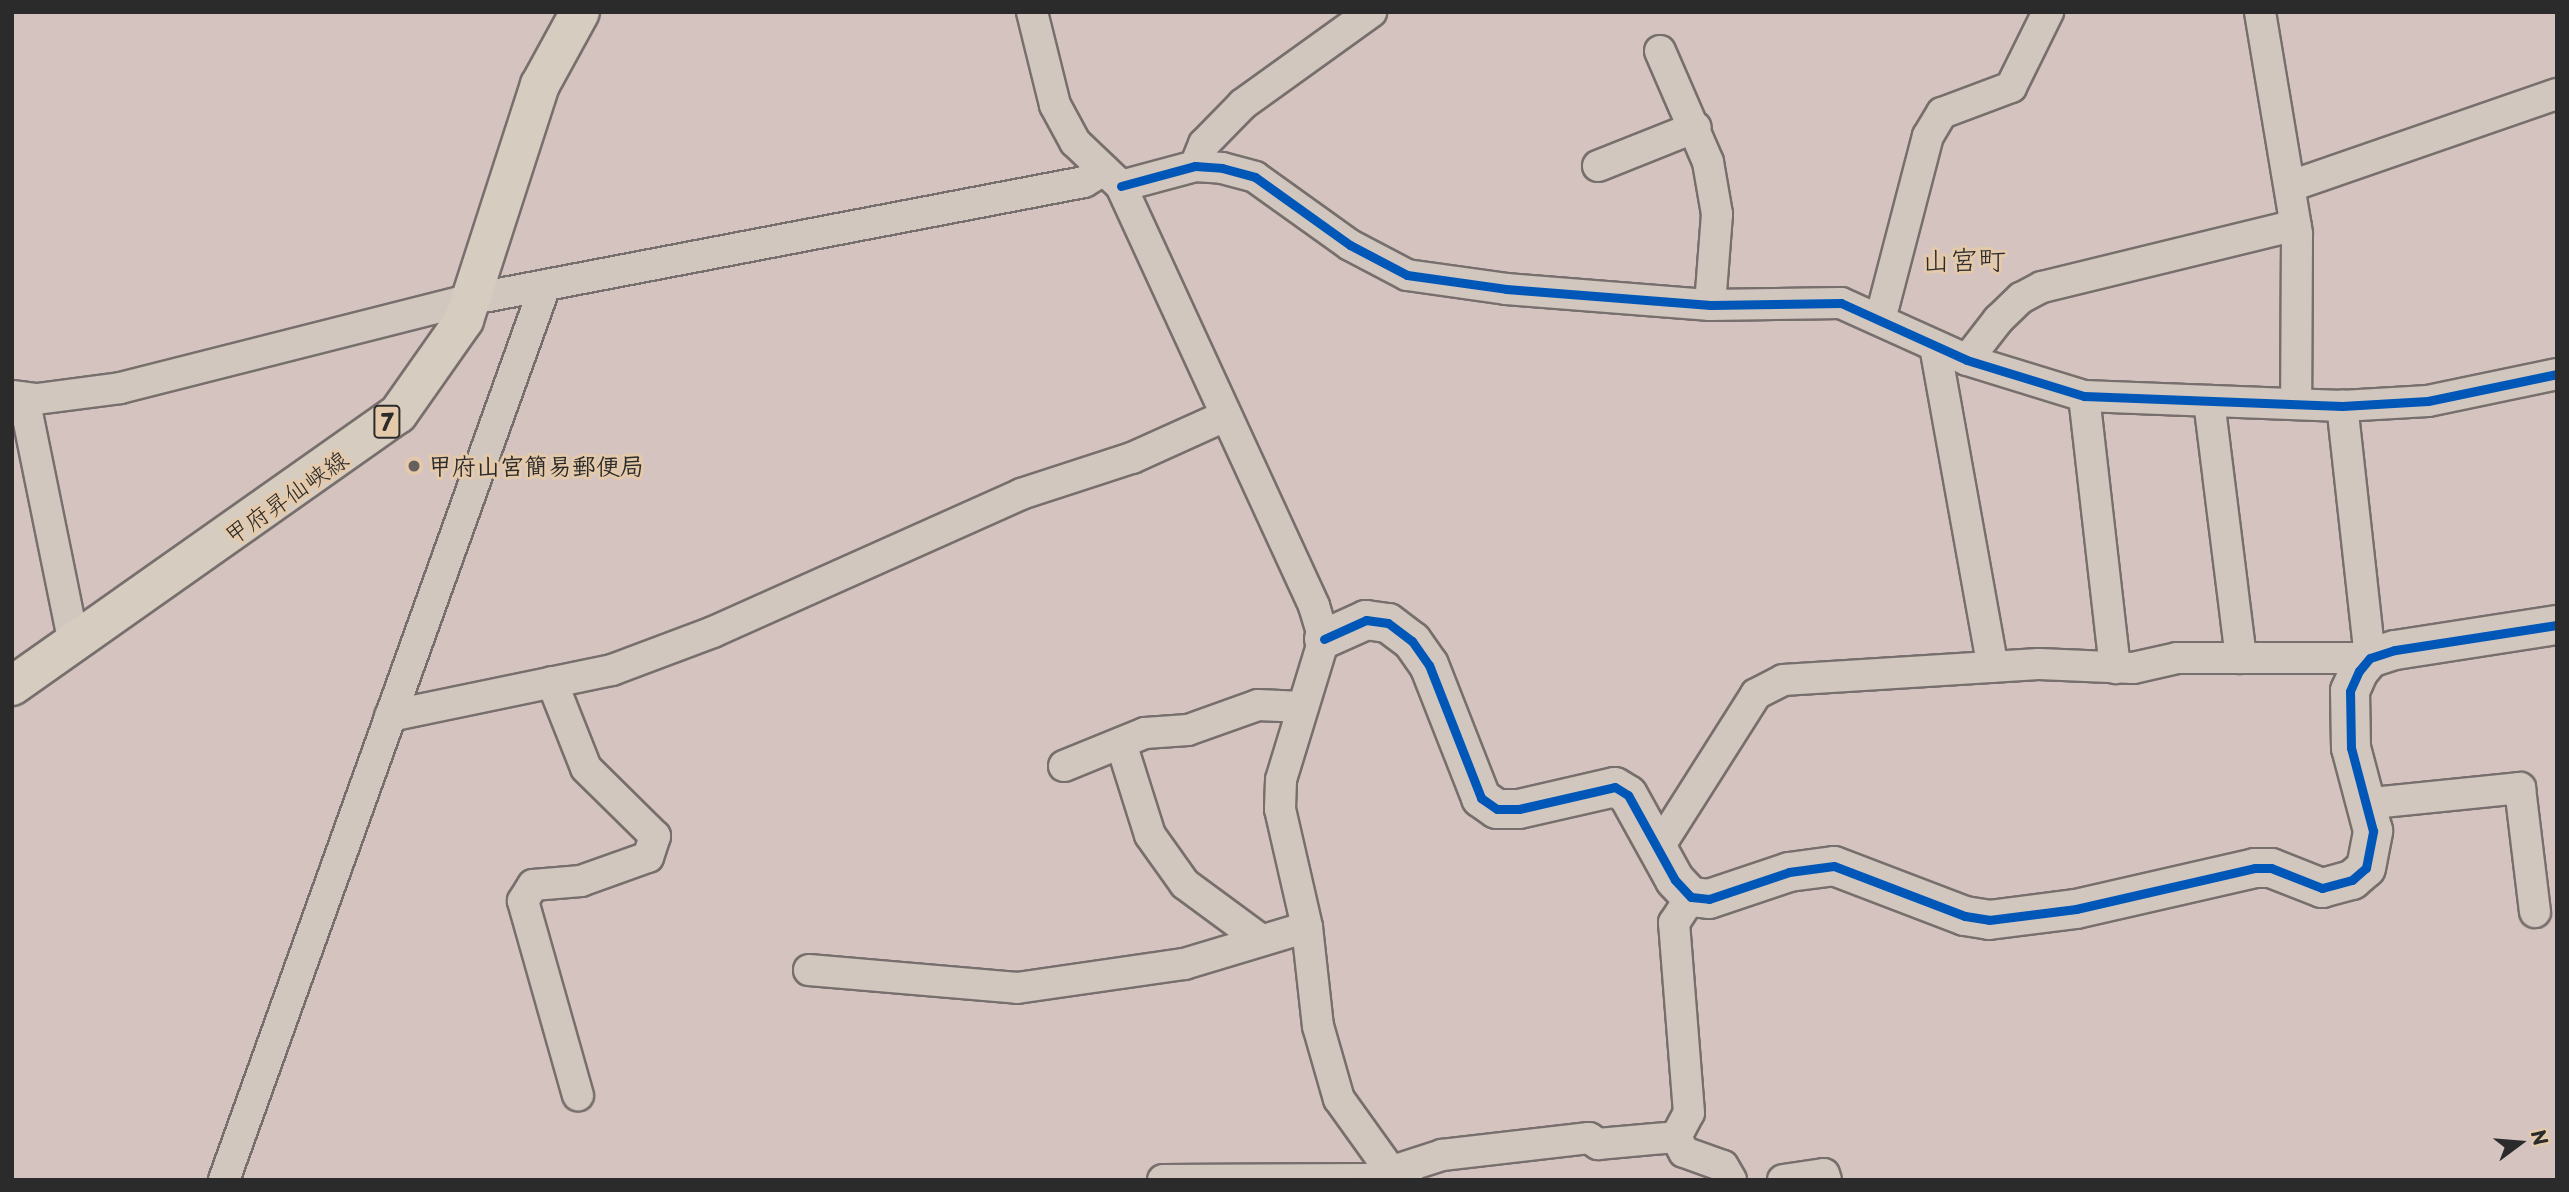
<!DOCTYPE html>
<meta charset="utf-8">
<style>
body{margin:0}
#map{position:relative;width:2569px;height:1192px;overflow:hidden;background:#d4c3be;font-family:"Playpen Sans","Klee One",sans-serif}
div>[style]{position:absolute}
.roads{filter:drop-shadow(2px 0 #776f6d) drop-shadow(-2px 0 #776f6d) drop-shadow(0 2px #776f6d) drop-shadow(0 -2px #776f6d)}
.street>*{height:30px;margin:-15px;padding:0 15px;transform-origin:15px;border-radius:15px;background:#d1c7be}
.secondary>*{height:38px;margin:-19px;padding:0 19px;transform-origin:19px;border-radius:19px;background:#d1c7be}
.primary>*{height:38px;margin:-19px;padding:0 19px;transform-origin:19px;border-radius:19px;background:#d7ccc0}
.cycleway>*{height:9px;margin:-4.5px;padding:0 4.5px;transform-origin:4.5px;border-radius:4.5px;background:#0057b8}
.dots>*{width:19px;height:19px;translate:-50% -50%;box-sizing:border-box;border:4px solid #e4c9ab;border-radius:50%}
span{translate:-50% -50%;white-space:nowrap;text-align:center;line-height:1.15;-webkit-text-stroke:6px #e4c9ab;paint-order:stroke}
.shield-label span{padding:2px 5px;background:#e4c9ab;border:2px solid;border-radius:5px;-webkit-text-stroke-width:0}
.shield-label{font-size:23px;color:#2b2b2b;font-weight:700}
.poi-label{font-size:24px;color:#2b2b2b;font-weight:700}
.left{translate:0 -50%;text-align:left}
.street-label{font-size:24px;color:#2b2b2b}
.quarter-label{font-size:28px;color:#2b2b2b}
.frame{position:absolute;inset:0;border:14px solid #2b2b2b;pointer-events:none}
.north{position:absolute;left:2485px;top:1108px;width:70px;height:70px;-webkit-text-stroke:5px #e4c9ab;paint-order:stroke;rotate:74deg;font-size:19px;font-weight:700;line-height:28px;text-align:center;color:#2b2b2b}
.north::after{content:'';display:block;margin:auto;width:24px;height:32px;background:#2b2b2b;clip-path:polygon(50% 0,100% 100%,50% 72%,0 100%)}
</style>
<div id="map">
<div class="roads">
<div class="street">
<div style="left:1032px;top:12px;width:96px;rotate:76.1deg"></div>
<div style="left:1055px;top:105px;width:42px;rotate:61.6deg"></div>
<div style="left:1075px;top:142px;width:64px;rotate:43.7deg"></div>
<div style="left:1121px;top:186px;width:462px;rotate:65.3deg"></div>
<div style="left:1314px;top:606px;width:34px;rotate:73deg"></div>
<div style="left:1324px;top:639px;width:147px;rotate:107deg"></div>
<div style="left:1281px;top:780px;width:29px;rotate:92deg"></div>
<div style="left:1280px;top:809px;width:121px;rotate:77.1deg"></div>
<div style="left:1307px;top:927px;width:100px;rotate:83.7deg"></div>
<div style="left:1318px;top:1026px;width:76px;rotate:74deg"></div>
<div style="left:1339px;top:1099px;width:87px;rotate:54.3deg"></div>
<div style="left:1390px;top:1170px;width:20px;rotate:30deg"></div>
<div style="left:2260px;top:12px;width:225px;rotate:80.5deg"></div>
<div style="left:2297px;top:234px;width:170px;rotate:90.3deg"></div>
<div style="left:1660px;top:51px;width:121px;rotate:66.6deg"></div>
<div style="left:1708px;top:162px;width:53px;rotate:80.2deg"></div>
<div style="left:1717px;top:214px;width:91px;rotate:94.4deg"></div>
<div style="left:1195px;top:166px;width:24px;rotate:-68deg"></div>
<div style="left:1204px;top:144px;width:56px;rotate:-45.7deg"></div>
<div style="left:1243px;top:104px;width:158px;rotate:-35.7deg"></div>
<div style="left:1598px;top:166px;width:105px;rotate:-21.7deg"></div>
<div style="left:1121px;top:186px;width:77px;rotate:-15.1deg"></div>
<div style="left:1195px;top:166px;width:27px;rotate:4deg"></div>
<div style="left:1222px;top:168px;width:34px;rotate:15deg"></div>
<div style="left:1255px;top:177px;width:117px;rotate:35.6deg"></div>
<div style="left:1350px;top:245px;width:64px;rotate:27.8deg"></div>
<div style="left:1407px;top:275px;width:100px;rotate:8deg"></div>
<div style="left:1506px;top:289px;width:205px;rotate:4.5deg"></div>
<div style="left:1710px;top:305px;width:131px;rotate:-0.9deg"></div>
<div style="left:1841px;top:303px;width:138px;rotate:24.3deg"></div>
<div style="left:1967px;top:360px;width:122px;rotate:17.1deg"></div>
<div style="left:2084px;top:396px;width:258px;rotate:2.2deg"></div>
<div style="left:2342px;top:406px;width:86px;rotate:-3.3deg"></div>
<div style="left:2428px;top:401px;width:132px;rotate:-11.8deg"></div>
<div style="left:2291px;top:186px;width:281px;rotate:-19.1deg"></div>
<div style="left:1880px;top:320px;width:190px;rotate:-75.4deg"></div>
<div style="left:1928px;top:136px;width:27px;rotate:-59deg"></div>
<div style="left:1942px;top:113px;width:74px;rotate:-20.6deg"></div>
<div style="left:2011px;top:87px;width:84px;rotate:-63.7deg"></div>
<div style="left:1935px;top:346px;width:326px;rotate:79.8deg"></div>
<div style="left:1967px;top:360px;width:51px;rotate:-52.2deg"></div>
<div style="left:1998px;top:320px;width:32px;rotate:-44deg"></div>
<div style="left:2021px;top:298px;width:24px;rotate:-28deg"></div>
<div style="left:2042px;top:287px;width:261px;rotate:-13.7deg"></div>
<div style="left:12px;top:396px;width:25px;rotate:7deg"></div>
<div style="left:37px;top:399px;width:84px;rotate:-7.5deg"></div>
<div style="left:120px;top:388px;width:364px;rotate:-14.2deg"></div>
<div style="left:473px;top:299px;width:622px;rotate:-10.84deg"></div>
<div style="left:1084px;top:182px;width:23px;rotate:-31deg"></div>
<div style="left:2084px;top:396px;width:274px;rotate:83.5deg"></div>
<div style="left:24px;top:398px;width:251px;rotate:78.5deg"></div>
<div style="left:2209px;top:401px;width:259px;rotate:82.9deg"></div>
<div style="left:552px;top:682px;width:92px;rotate:68.4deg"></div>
<div style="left:586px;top:768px;width:97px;rotate:44.6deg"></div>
<div style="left:655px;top:836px;width:22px;rotate:108deg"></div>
<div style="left:648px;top:857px;width:71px;rotate:160.3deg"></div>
<div style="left:581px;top:881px;width:48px;rotate:175.2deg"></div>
<div style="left:533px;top:885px;width:19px;rotate:122deg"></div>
<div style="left:523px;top:901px;width:202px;rotate:74.2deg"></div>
<div style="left:390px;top:716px;width:227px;rotate:-11.7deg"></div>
<div style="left:612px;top:670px;width:108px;rotate:-20.6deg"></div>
<div style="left:713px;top:632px;width:338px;rotate:-24.1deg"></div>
<div style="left:1021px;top:494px;width:117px;rotate:-18deg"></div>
<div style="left:1132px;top:458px;width:100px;rotate:-24.3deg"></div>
<div style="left:1121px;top:743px;width:96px;rotate:72.5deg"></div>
<div style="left:1150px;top:835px;width:60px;rotate:54.5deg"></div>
<div style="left:1185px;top:884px;width:94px;rotate:36.4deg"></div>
<div style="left:1064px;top:766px;width:87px;rotate:-22.2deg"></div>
<div style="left:1145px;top:733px;width:43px;rotate:-4deg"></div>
<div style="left:1188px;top:730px;width:74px;rotate:-19.7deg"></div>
<div style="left:1258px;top:705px;width:45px;rotate:2.5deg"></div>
<div style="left:2363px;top:804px;width:158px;rotate:-5.8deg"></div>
<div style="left:2520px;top:788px;width:125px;rotate:83.1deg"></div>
<div style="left:1659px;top:847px;width:181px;rotate:-57.6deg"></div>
<div style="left:1756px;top:694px;width:30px;rotate:-27deg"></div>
<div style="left:1783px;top:680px;width:256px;rotate:-3.6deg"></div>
<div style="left:2039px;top:664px;width:94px;rotate:2.4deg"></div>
<div style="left:2133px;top:668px;width:45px;rotate:-12.8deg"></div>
<div style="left:2177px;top:658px;width:193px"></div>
<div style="left:2370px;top:658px;width:254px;rotate:-96.3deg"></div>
<div style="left:809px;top:970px;width:209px;rotate:4.9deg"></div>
<div style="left:1017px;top:988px;width:169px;rotate:-8.2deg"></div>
<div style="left:1184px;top:964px;width:128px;rotate:-16.7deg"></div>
<div style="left:1676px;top:1137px;width:17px;rotate:62deg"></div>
<div style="left:1684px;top:1152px;width:41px;rotate:19.7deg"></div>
<div style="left:1723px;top:1166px;width:16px;rotate:60deg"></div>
<div style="left:224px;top:1180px;width:950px;rotate:-70.25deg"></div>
<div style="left:1163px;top:1180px;width:205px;rotate:-0.3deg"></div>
<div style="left:1368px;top:1179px;width:78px;rotate:-18deg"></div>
<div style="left:1442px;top:1155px;width:148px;rotate:-6.6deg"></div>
<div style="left:1589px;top:1138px;width:11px;rotate:34deg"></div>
<div style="left:1598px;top:1144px;width:78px;rotate:-5.1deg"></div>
<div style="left:1676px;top:1137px;width:27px;rotate:-62deg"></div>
<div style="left:1689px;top:1113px;width:191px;rotate:-94.5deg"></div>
<div style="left:1674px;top:923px;width:31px;rotate:-57deg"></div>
<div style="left:1783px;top:1180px;width:41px;rotate:-8.3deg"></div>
<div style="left:1824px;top:1174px;width:6px;rotate:72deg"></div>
</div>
<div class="secondary">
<div style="left:1324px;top:639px;width:46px;rotate:-24.3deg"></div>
<div style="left:1366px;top:620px;width:22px;rotate:8deg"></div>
<div style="left:1388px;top:623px;width:30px;rotate:37deg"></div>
<div style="left:1412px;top:641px;width:29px;rotate:55deg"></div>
<div style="left:1429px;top:665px;width:143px;rotate:68.6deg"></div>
<div style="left:1481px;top:798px;width:19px;rotate:35deg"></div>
<div style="left:1497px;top:809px;width:22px"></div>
<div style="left:1519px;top:809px;width:98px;rotate:-12.9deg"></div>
<div style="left:1615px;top:787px;width:15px;rotate:32deg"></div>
<div style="left:1628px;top:795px;width:97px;rotate:61.1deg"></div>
<div style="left:1675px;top:880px;width:23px;rotate:47deg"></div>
<div style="left:1691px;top:897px;width:18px;rotate:6deg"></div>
<div style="left:1709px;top:899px;width:84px;rotate:-18.6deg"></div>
<div style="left:1789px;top:872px;width:45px;rotate:-7.6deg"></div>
<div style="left:1834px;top:866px;width:140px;rotate:20.9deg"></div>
<div style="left:1965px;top:916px;width:24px;rotate:9deg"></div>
<div style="left:1989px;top:920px;width:88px;rotate:-7.2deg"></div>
<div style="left:2076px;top:909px;width:184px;rotate:-12.9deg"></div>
<div style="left:2255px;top:868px;width:16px"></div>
<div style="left:2271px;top:868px;width:55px;rotate:21.4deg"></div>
<div style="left:2322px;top:888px;width:31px;rotate:-15deg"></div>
<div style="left:2352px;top:880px;width:18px;rotate:-41deg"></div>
<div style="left:2366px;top:868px;width:38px;rotate:-79deg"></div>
<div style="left:2373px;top:831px;width:86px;rotate:-104.8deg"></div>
<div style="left:2351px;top:748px;width:57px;rotate:-91deg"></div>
<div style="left:2350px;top:691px;width:22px;rotate:-66deg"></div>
<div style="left:2359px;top:671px;width:17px;rotate:-50deg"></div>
<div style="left:2370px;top:658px;width:26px;rotate:-18deg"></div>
<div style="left:2395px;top:650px;width:164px;rotate:-8.8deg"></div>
</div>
<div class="primary">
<div style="left:12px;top:686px;width:472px;rotate:-35.2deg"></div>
<div style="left:398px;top:414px;width:115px;rotate:-54.9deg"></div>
<div style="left:464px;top:320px;width:247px;rotate:-72.1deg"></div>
<div style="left:540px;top:85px;width:83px;rotate:-61.3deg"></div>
</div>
</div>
<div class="cycleway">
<div style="left:1121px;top:186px;width:77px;rotate:-15.1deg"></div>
<div style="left:1195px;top:166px;width:27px;rotate:4deg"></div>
<div style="left:1222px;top:168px;width:34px;rotate:15deg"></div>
<div style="left:1255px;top:177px;width:117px;rotate:35.6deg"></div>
<div style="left:1350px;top:245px;width:64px;rotate:27.8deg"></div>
<div style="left:1407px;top:275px;width:100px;rotate:8deg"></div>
<div style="left:1506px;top:289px;width:205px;rotate:4.5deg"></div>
<div style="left:1710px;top:305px;width:131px;rotate:-0.9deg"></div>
<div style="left:1841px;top:303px;width:138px;rotate:24.3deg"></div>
<div style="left:1967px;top:360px;width:122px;rotate:17.1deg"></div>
<div style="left:2084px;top:396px;width:258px;rotate:2.2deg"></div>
<div style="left:2342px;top:406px;width:86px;rotate:-3.3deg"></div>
<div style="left:2428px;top:401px;width:132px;rotate:-11.8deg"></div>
<div style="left:1324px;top:639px;width:46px;rotate:-24.3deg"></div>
<div style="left:1366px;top:620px;width:22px;rotate:8deg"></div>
<div style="left:1388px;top:623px;width:30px;rotate:37deg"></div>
<div style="left:1412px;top:641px;width:29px;rotate:55deg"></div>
<div style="left:1429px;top:665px;width:143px;rotate:68.6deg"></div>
<div style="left:1481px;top:798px;width:19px;rotate:35deg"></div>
<div style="left:1497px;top:809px;width:22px"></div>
<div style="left:1519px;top:809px;width:98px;rotate:-12.9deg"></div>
<div style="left:1615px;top:787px;width:15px;rotate:32deg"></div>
<div style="left:1628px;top:795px;width:97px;rotate:61.1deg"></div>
<div style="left:1675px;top:880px;width:23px;rotate:47deg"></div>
<div style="left:1691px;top:897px;width:18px;rotate:6deg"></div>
<div style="left:1709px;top:899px;width:84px;rotate:-18.6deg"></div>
<div style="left:1789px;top:872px;width:45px;rotate:-7.6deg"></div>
<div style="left:1834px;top:866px;width:140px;rotate:20.9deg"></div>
<div style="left:1965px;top:916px;width:24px;rotate:9deg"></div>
<div style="left:1989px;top:920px;width:88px;rotate:-7.2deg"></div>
<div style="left:2076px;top:909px;width:184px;rotate:-12.9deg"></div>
<div style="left:2255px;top:868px;width:16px"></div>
<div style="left:2271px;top:868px;width:55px;rotate:21.4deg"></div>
<div style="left:2322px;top:888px;width:31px;rotate:-15deg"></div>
<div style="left:2352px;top:880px;width:18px;rotate:-41deg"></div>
<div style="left:2366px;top:868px;width:38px;rotate:-79deg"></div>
<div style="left:2373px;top:831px;width:86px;rotate:-104.8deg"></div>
<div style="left:2351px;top:748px;width:57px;rotate:-91deg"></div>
<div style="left:2350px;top:691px;width:22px;rotate:-66deg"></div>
<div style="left:2359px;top:671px;width:17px;rotate:-50deg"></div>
<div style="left:2370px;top:658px;width:26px;rotate:-18deg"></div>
<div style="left:2395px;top:650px;width:164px;rotate:-8.8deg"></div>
</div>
<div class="dots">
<div style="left:414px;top:466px;background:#66605e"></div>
</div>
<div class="shield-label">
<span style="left:387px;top:422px">7</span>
</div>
<div class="poi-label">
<span class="left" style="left:428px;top:466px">甲府山宮簡易郵便局</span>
</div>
<div class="street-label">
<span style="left:286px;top:497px;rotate:-35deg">甲府昇仙峡線</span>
</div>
<div class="quarter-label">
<span style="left:1964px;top:259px">山宮町</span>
</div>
<div class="frame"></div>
<div class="north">N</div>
</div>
